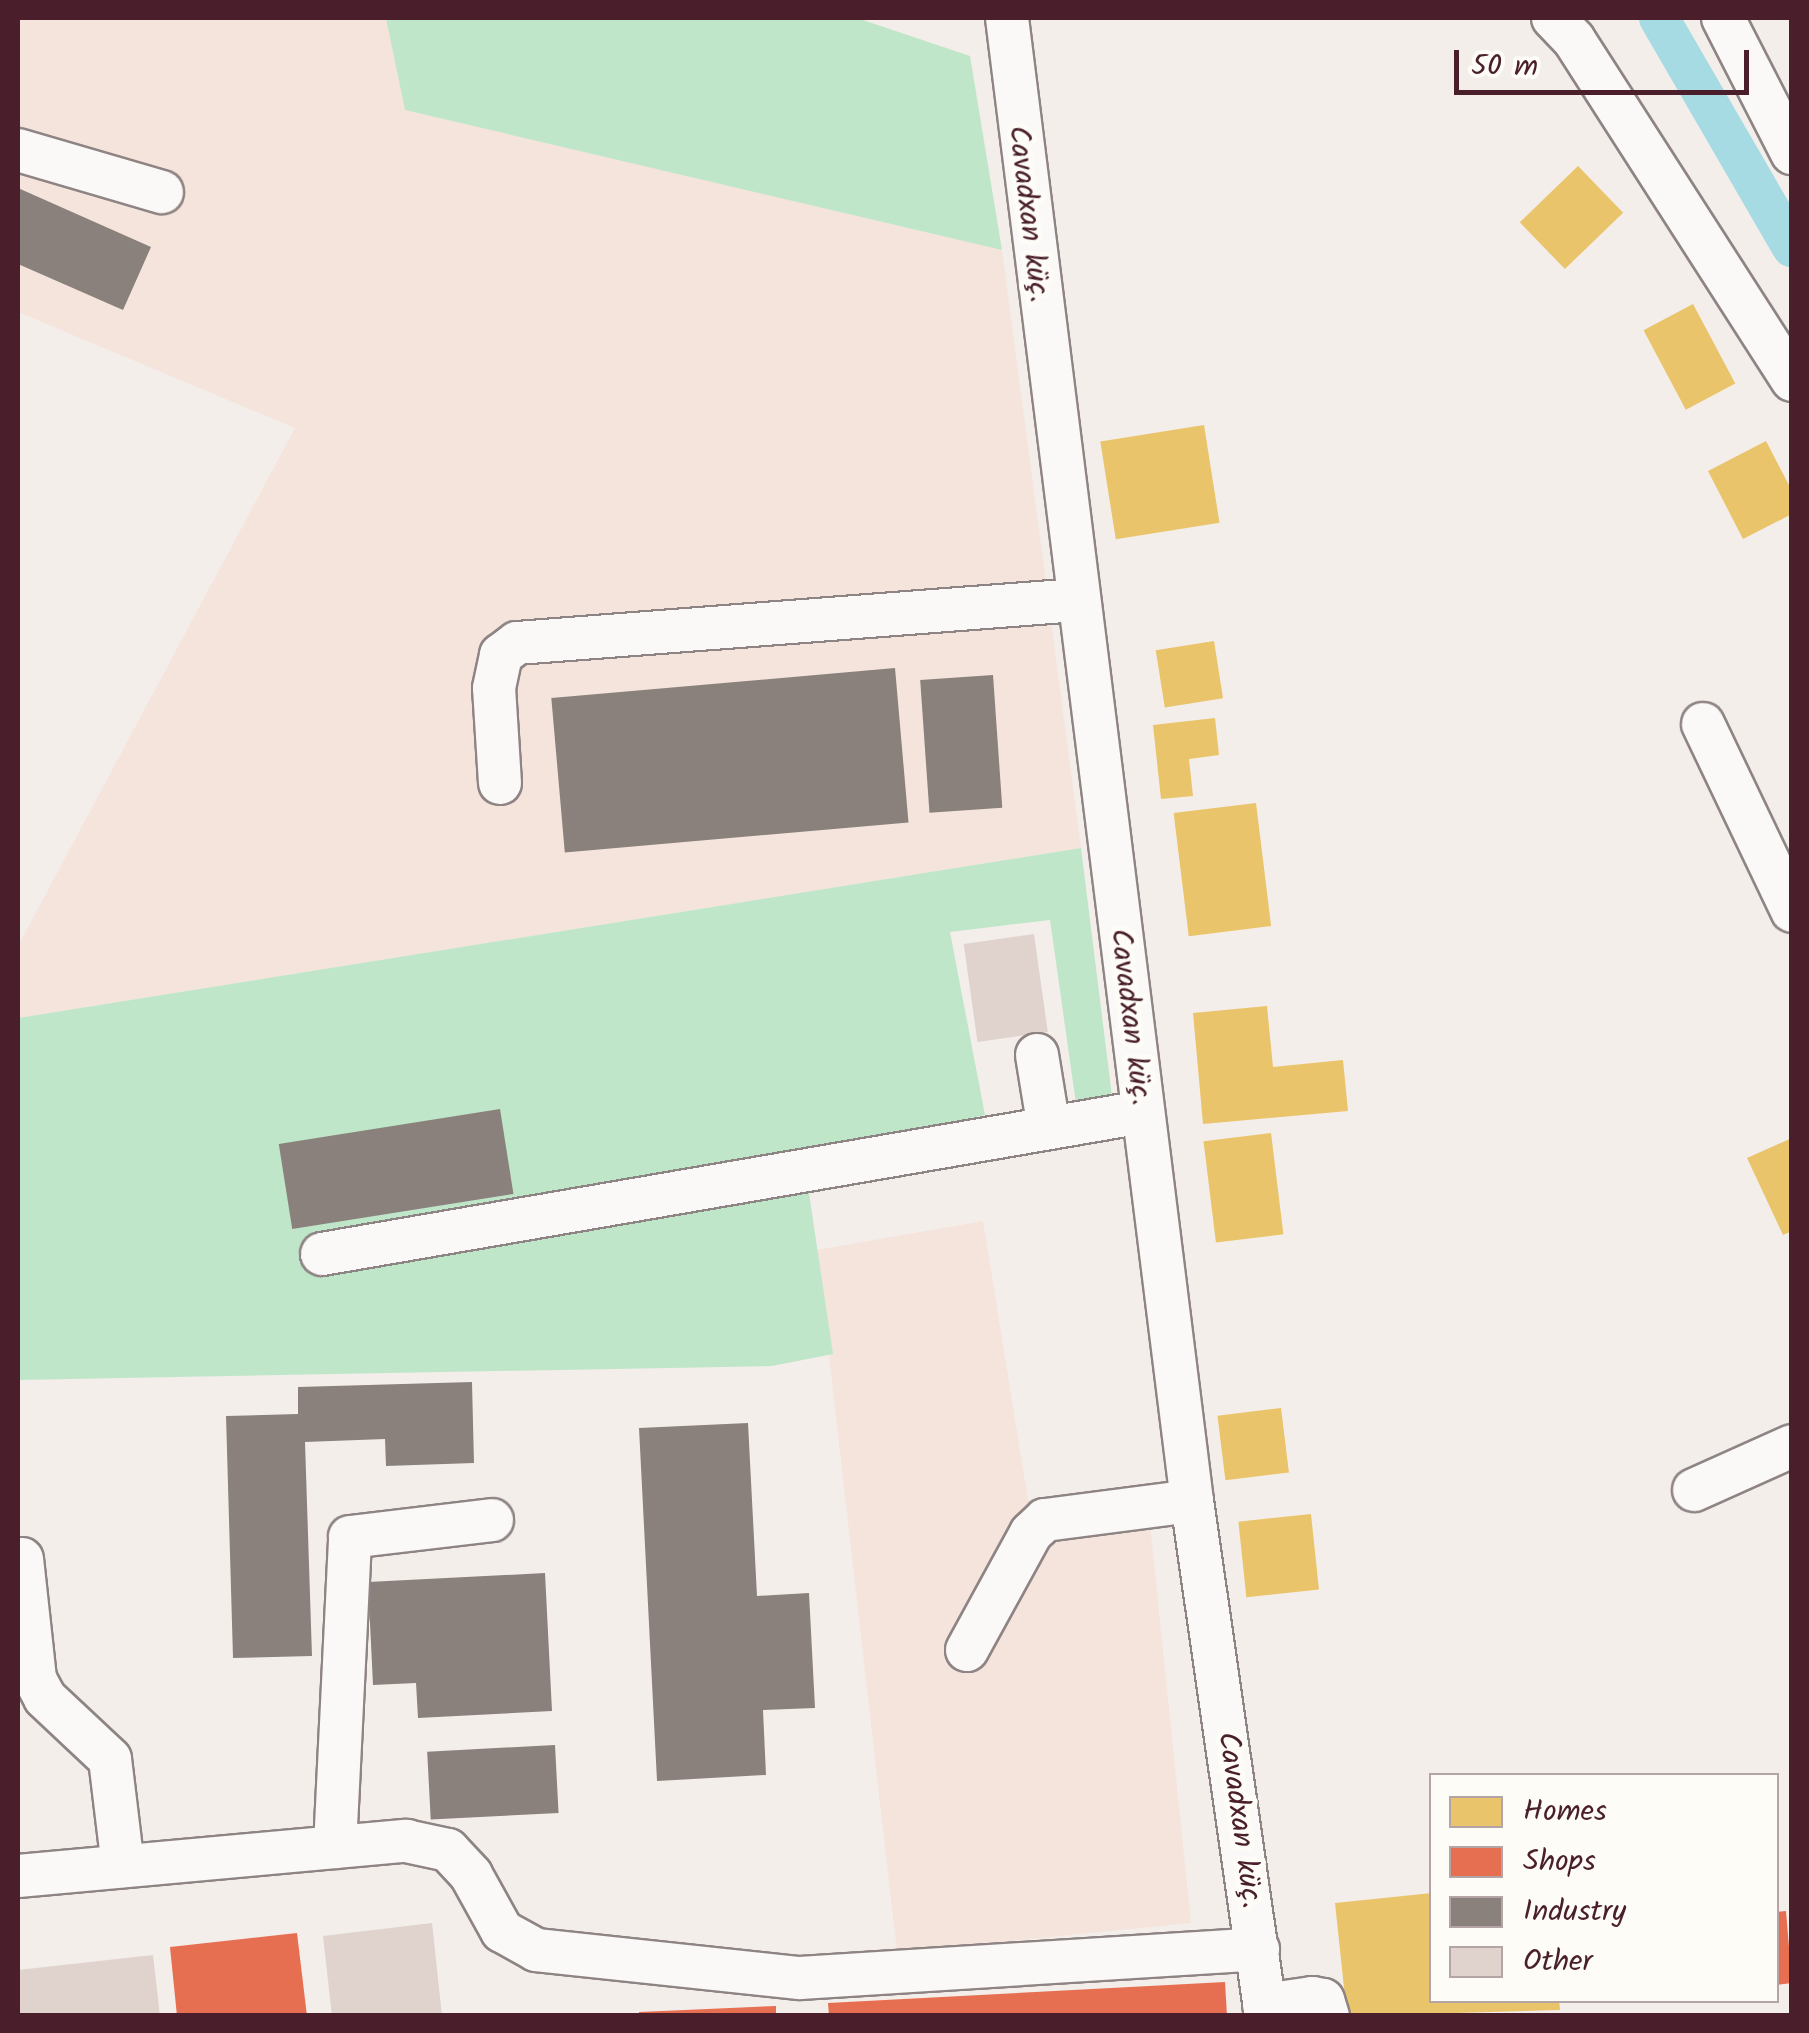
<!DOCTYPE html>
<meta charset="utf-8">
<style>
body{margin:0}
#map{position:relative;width:1809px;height:2033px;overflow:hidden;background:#f4eeea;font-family:Kalam,sans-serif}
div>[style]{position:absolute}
.built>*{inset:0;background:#f4e4dc}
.green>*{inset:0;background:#c0e6ca}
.homes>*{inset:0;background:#e9c46a;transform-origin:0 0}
.shops>*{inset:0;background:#e76f51}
.industry>*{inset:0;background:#8a817c;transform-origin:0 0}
.canal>*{height:40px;margin:-20px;padding:0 20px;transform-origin:20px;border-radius:20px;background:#a6dbe4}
.building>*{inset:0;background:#e0d3cd;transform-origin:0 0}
.roads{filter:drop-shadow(2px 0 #8f8484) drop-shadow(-2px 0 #8f8484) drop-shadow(0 2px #8f8484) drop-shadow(0 -2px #8f8484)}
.minor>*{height:42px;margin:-21px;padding:0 21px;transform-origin:21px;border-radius:21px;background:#faf9f7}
span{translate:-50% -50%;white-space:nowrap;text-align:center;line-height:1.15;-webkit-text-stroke:10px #fdfcf7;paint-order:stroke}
.street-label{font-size:30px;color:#4a1f2b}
.frame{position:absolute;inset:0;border:20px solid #4a1f2b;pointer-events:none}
.legend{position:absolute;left:1429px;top:1773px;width:350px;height:230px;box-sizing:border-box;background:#fdfcf7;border:2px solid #b5a4a5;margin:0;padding:12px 18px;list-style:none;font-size:30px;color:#4a1f2b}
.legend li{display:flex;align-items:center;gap:20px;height:50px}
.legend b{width:50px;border:2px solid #b5a4a5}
.scale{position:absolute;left:1454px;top:50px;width:295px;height:45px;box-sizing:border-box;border:5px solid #4a1f2b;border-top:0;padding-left:12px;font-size:30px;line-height:35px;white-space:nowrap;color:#4a1f2b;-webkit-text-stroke:8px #fdfcf7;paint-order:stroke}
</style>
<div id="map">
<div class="built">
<div style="clip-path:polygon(18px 18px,386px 18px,406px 110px,1002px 250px,1081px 848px,18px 1018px,18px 946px,295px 428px,18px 312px)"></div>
<div style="clip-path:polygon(983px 1221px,1028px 1500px,1146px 1485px,1191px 1923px,897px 1952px,817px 1250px)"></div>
</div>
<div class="green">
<div style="clip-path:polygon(386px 18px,857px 18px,970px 56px,1002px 250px,405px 110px)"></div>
<div style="clip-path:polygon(1081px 848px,1112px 1096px,1076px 1104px,1050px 920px,950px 932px,985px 1115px,803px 1153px,833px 1354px,772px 1366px,18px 1380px,18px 1018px)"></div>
</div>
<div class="homes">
<div style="left:1578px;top:166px;width:65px;height:81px;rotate:46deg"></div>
<div style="left:1693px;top:304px;width:90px;height:56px;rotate:62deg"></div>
<div style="left:1204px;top:425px;width:99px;height:105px;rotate:81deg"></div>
<div style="clip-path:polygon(1766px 441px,1792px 491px,1792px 514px,1743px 539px,1708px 471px)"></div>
<div style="left:1214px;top:641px;width:58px;height:59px;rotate:81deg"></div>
<div style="clip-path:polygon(1215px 718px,1219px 755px,1189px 759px,1193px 796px,1161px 799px,1153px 725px)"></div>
<div style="left:1256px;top:803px;width:124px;height:83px;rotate:83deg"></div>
<div style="clip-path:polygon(1267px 1006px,1273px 1067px,1343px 1060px,1348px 1111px,1203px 1124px,1193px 1013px)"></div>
<div style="left:1271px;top:1133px;width:102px;height:68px;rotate:83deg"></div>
<div style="clip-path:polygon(1792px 1138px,1792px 1231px,1783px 1235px,1747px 1158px)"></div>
<div style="left:1281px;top:1408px;width:65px;height:64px;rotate:83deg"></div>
<div style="left:1311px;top:1514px;width:76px;height:73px;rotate:84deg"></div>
<div style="clip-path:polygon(1432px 1893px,1432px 2000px,1559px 2000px,1560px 2010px,1347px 2016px,1335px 1903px)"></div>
</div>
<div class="shops">
<div style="clip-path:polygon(1786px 1911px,1792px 1983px,1776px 1985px,1776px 1912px)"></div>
<div style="clip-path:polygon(297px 1933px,307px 2016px,177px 2016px,170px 1947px)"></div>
<div style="clip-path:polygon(1225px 1982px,1227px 2016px,829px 2016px,828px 2003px)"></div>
<div style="clip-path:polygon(776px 2006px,776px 2016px,639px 2016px,639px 2012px)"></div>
</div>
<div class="industry">
<div style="clip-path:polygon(18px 188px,151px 247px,123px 310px,18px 264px)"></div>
<div style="left:895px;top:668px;width:155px;height:345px;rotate:85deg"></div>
<div style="left:993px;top:675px;width:133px;height:73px;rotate:86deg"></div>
<div style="left:500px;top:1109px;width:86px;height:224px;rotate:81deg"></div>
<div style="clip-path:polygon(472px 1382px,474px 1463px,386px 1466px,385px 1439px,305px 1442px,312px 1656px,233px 1658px,226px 1416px,298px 1414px,298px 1387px)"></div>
<div style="clip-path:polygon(748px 1423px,757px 1596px,809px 1593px,815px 1708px,763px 1710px,766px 1775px,657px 1781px,639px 1428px)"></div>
<div style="clip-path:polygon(545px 1573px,552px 1711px,418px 1718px,416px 1683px,373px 1685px,368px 1582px)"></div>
<div style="left:555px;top:1745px;width:68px;height:128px;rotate:87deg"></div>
</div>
<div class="canal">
<div style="left:1659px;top:18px;width:265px;rotate:59.9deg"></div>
</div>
<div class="building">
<div style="left:1034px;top:934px;width:99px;height:71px;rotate:82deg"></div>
<div style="clip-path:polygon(432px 1923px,442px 2016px,332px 2016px,323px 1936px)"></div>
<div style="clip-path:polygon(153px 1955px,160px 2016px,18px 2016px,18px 1970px)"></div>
</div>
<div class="roads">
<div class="minor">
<div style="left:1007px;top:18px;width:1494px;rotate:82.89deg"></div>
<div style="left:1192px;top:1501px;width:520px;rotate:81.82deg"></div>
<div style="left:1553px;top:18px;width:30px;rotate:46deg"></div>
<div style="left:1574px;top:40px;width:404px;rotate:57.3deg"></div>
<div style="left:1723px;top:18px;width:152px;rotate:62.9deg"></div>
<div style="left:18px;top:150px;width:150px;rotate:16.3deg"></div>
<div style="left:1703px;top:724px;width:207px;rotate:64.5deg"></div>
<div style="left:500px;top:783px;width:95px;rotate:-93.6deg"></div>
<div style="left:494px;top:688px;width:34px;rotate:-78deg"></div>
<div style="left:501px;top:655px;width:20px;rotate:-37deg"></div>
<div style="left:517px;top:643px;width:562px;rotate:-4.39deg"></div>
<div style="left:1037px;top:1055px;width:74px;rotate:80.7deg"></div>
<div style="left:322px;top:1254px;width:832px;rotate:-9.82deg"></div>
<div style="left:1694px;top:1490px;width:107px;rotate:-24.2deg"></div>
<div style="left:22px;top:1559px;width:121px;rotate:83.8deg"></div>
<div style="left:35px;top:1679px;width:21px;rotate:62deg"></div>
<div style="left:45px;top:1698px;width:89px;rotate:43.2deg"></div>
<div style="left:110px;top:1759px;width:108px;rotate:83.1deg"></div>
<div style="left:967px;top:1650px;width:133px;rotate:-61.3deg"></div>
<div style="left:1031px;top:1533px;width:19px;rotate:-43deg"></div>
<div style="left:1045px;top:1520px;width:148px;rotate:-7.4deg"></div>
<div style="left:335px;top:1847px;width:310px;rotate:-87.2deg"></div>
<div style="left:350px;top:1537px;width:143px;rotate:-6.8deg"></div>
<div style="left:18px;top:1876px;width:390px;rotate:-5.2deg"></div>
<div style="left:406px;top:1841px;width:43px;rotate:12.1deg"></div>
<div style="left:448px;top:1850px;width:34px;rotate:47deg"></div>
<div style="left:471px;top:1875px;width:64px;rotate:61deg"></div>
<div style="left:502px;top:1931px;width:39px;rotate:29deg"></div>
<div style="left:536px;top:1950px;width:265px;rotate:6.1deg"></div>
<div style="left:800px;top:1978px;width:459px;rotate:-3.6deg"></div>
<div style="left:1264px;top:2005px;width:49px;rotate:-8.3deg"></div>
<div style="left:1312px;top:1998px;width:11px;rotate:10deg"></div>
<div style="left:1323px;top:2000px;width:17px;rotate:73deg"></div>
</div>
</div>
<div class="street-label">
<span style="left:1028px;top:214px;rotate:83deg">Cavadxan küç.</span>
<span style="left:1130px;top:1017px;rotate:83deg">Cavadxan küç.</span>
<span style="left:1239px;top:1820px;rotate:82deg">Cavadxan küç.</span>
</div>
<div class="frame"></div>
<ul class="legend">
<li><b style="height:28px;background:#e9c46a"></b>Homes</li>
<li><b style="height:28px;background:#e76f51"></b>Shops</li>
<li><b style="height:28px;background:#8a817c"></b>Industry</li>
<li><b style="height:28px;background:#e0d3cd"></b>Other</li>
</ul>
<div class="scale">50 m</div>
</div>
